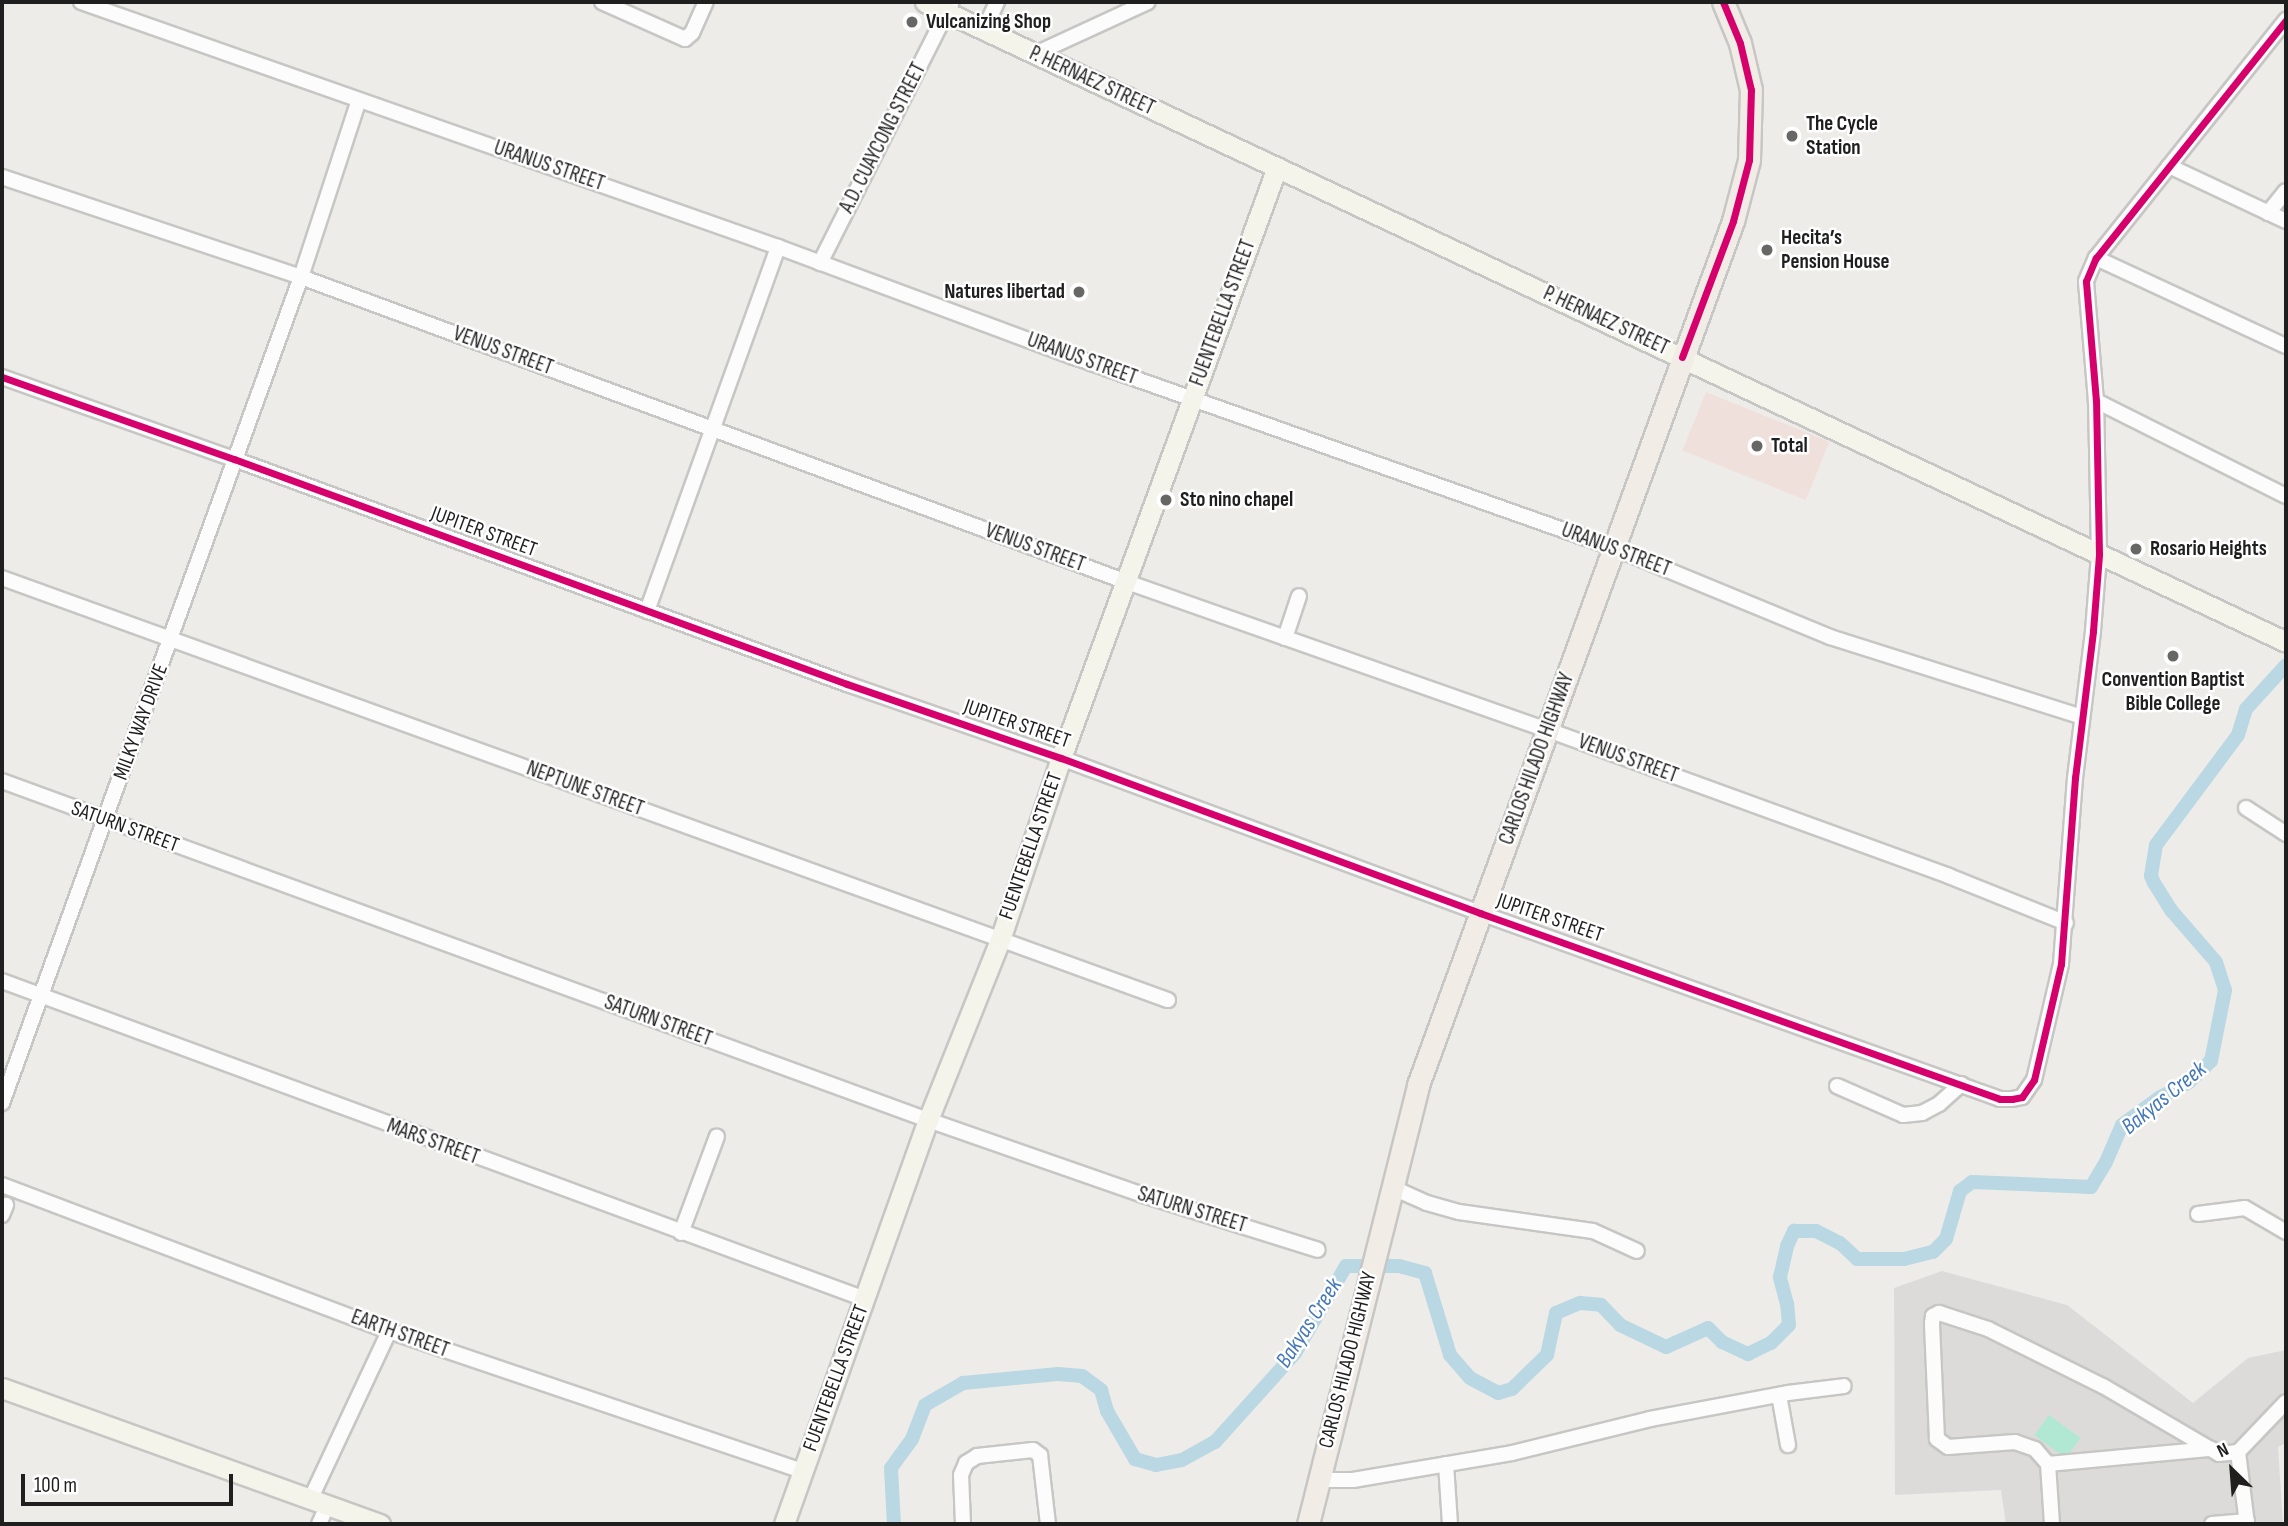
<!DOCTYPE html>
<html>
<head>
<meta charset="utf-8">
<style>
  body { margin:0 }
  #map { position:relative; width:2288px; height:1526px; overflow:hidden; background:#eeece8; font-family:"Sofia Sans Condensed",sans-serif }
  div>[style] { position:absolute }
  [style*='--x'] { left:calc(var(--x)*1px); top:calc(var(--y)*1px); width:calc(var(--w)*1px); rotate:calc(var(--a)*1deg) }
  .residential>* { inset:0; background:#dddbd9 }
  .commercial>* { inset:0; background:#f0e0dc; transform-origin:0 0 }
  .pitch>* { inset:0; background:#b0e8d3; transform-origin:0 0 }
  .canal>* { height:14px; margin:-7px; padding:0 7px; transform-origin:7px; border-radius:7px; background:#bad8e3 }
  .roads { filter:drop-shadow(2px 0 #c6c6c4) drop-shadow(-2px 0 #c6c6c4) drop-shadow(0 2px #c6c6c4) drop-shadow(0 -2px #c6c6c4) }
  .street>* { height:14px; margin:-7px; padding:0 7px; transform-origin:7px; border-radius:7px; background:#fcfcfc }
  .secondary>* { height:19px; margin:-9.5px; padding:0 9.5px; transform-origin:9.5px; border-radius:9.5px; background:#f4f4eb }
  .primary>* { height:21px; margin:-10.5px; padding:0 10.5px; transform-origin:10.5px; border-radius:10.5px; background:#f1ece5 }
  .cycleway>* { height:7px; margin:-3.5px; padding:0 3.5px; transform-origin:3.5px; border-radius:3.5px; background:#d6006c }
  .dots>* { width:19px; height:19px; translate:-50% -50%; box-sizing:border-box; border:4px solid #fff; border-radius:50% }
  span { translate:-50% -50%; white-space:nowrap; text-align:center; line-height:1.15; -webkit-text-stroke:5px #fff; paint-order:stroke }
  .poi-label { font-size:21px; color:#1f1f1f; font-weight:700 }
  .left { translate:0 -50%; text-align:left }
  .right { translate:-100% -50%; text-align:right }
  .street-label { font-size:21px; color:#1f1f1f }
  .water-label { font-size:23px; color:#4578b6; font-style:italic }
  .frame { position:absolute; inset:0; border:4px solid #1f1f1f; pointer-events:none }
  .north { position:absolute; left:2197px; top:1435px; width:70px; height:70px; -webkit-text-stroke:5px #fff; paint-order:stroke; rotate:335deg; font-size:19px; font-weight:700; line-height:28px; text-align:center; color:#1f1f1f }
  .north::after { content:''; display:block; margin:auto; width:24px; height:32px; background:#1f1f1f; clip-path:polygon(50% 0,100% 100%,50% 72%,0 100%) }
  .scale { position:absolute; left:21px; top:1474px; width:212px; height:32px; box-sizing:border-box; border:4px solid #1f1f1f; border-top:0; padding-left:9px; font-size:21px; line-height:24px; white-space:nowrap; color:#1f1f1f; -webkit-text-stroke:5px #fff; paint-order:stroke }
</style>
</head>
<body>
<div id="map">
  <div class="residential">
    <div style="clip-path:polygon(1942px 1271px,2067px 1305px,2193px 1403px,2248px 1358px,2286px 1350px,2286px 1443px,2278px 1447px,2283px 1524px,2006px 1524px,2001px 1490px,1895px 1495px,1894px 1288px)"></div>
  </div>
  <div class="commercial">
    <div style="left:1706px;top:392px;width:133px;height:63px;rotate:22deg"></div>
  </div>
  <div class="pitch">
    <div style="left:2049px;top:1415px;width:39px;height:25px;rotate:36deg"></div>
  </div>
  <div class="canal">
    <div style="--x:894;--y:1524;--w:56;--a:-93.1"></div>
    <div style="--x:891;--y:1468;--w:36;--a:-54"></div>
    <div style="--x:912;--y:1439;--w:36;--a:-69"></div>
    <div style="--x:925;--y:1405;--w:44;--a:-30.1"></div>
    <div style="--x:963;--y:1383;--w:95;--a:-5.4"></div>
    <div style="--x:1058;--y:1374;--w:24;--a:5"></div>
    <div style="--x:1082;--y:1376;--w:24;--a:36"></div>
    <div style="--x:1101;--y:1390;--w:22;--a:74"></div>
    <div style="--x:1107;--y:1411;--w:56;--a:59.7"></div>
    <div style="--x:1135;--y:1459;--w:22;--a:16"></div>
    <div style="--x:1156;--y:1465;--w:26;--a:-11"></div>
    <div style="--x:1182;--y:1460;--w:38;--a:-29"></div>
    <div style="--x:1215;--y:1442;--w:120;--a:-48"></div>
    <div style="--x:1295;--y:1353;--w:101;--a:-59.6"></div>
    <div style="--x:1346;--y:1266;--w:53;--a:0"></div>
    <div style="--x:1399;--y:1266;--w:27;--a:15"></div>
    <div style="--x:1425;--y:1273;--w:86;--a:73"></div>
    <div style="--x:1450;--y:1355;--w:30;--a:49"></div>
    <div style="--x:1470;--y:1378;--w:32;--a:28"></div>
    <div style="--x:1498;--y:1393;--w:15;--a:-16"></div>
    <div style="--x:1512;--y:1389;--w:49;--a:-44.2"></div>
    <div style="--x:1547;--y:1355;--w:43;--a:-77.9"></div>
    <div style="--x:1556;--y:1313;--w:26;--a:-23"></div>
    <div style="--x:1580;--y:1303;--w:21;--a:5"></div>
    <div style="--x:1601;--y:1305;--w:28;--a:46"></div>
    <div style="--x:1620;--y:1325;--w:51;--a:25.6"></div>
    <div style="--x:1666;--y:1347;--w:46;--a:-24.3"></div>
    <div style="--x:1708;--y:1328;--w:20;--a:45"></div>
    <div style="--x:1722;--y:1342;--w:29;--a:25"></div>
    <div style="--x:1748;--y:1354;--w:25;--a:-26"></div>
    <div style="--x:1771;--y:1343;--w:25;--a:-45"></div>
    <div style="--x:1789;--y:1325;--w:21;--a:-95"></div>
    <div style="--x:1787;--y:1304;--w:28;--a:-105"></div>
    <div style="--x:1780;--y:1277;--w:32;--a:-77"></div>
    <div style="--x:1787;--y:1246;--w:17;--a:-65"></div>
    <div style="--x:1794;--y:1231;--w:22;--a:0"></div>
    <div style="--x:1816;--y:1231;--w:27;--a:27"></div>
    <div style="--x:1840;--y:1243;--w:23;--a:43"></div>
    <div style="--x:1857;--y:1259;--w:47;--a:0"></div>
    <div style="--x:1904;--y:1259;--w:30;--a:-14"></div>
    <div style="--x:1933;--y:1252;--w:18;--a:-45"></div>
    <div style="--x:1946;--y:1239;--w:50;--a:-73.7"></div>
    <div style="--x:1960;--y:1191;--w:15;--a:-37"></div>
    <div style="--x:1972;--y:1182;--w:119;--a:2.4"></div>
    <div style="--x:2091;--y:1187;--w:29;--a:-59"></div>
    <div style="--x:2106;--y:1162;--w:40;--a:-66.6"></div>
    <div style="--x:2122;--y:1125;--w:46;--a:-36.1"></div>
    <div style="--x:2159;--y:1098;--w:34;--a:-28"></div>
    <div style="--x:2189;--y:1082;--w:30;--a:-44"></div>
    <div style="--x:2211;--y:1061;--w:72;--a:-78.8"></div>
    <div style="--x:2225;--y:990;--w:29;--a:-108"></div>
    <div style="--x:2216;--y:962;--w:69;--a:-130.9"></div>
    <div style="--x:2171;--y:910;--w:32;--a:-122"></div>
    <div style="--x:2154;--y:883;--w:8;--a:-113"></div>
    <div style="--x:2151;--y:876;--w:31;--a:-81"></div>
    <div style="--x:2156;--y:845;--w:137;--a:-53.3"></div>
    <div style="--x:2238;--y:735;--w:27;--a:-73"></div>
    <div style="--x:2246;--y:709;--w:59;--a:-47.7"></div>
  </div>
  <div class="roads">
    <div class="street">
      <div style="--x:81;--y:2;--w:739;--a:19.37"></div>
      <div style="--x:778;--y:247;--w:316;--a:20.4"></div>
      <div style="--x:1074;--y:357;--w:573;--a:19.48"></div>
      <div style="--x:1614;--y:548;--w:234;--a:22.4"></div>
      <div style="--x:1830;--y:637;--w:264;--a:17.6"></div>
      <div style="--x:602;--y:2;--w:91;--a:24"></div>
      <div style="--x:685;--y:39;--w:9;--a:-41"></div>
      <div style="--x:692;--y:33;--w:34;--a:-66"></div>
      <div style="--x:984;--y:30;--w:31;--a:-65"></div>
      <div style="--x:1035;--y:54;--w:124;--a:-24.7"></div>
      <div style="--x:2169;--y:166;--w:129;--a:25.2"></div>
      <div style="--x:2;--y:177;--w:315;--a:18.5"></div>
      <div style="--x:301;--y:277;--w:877;--a:20.27"></div>
      <div style="--x:1124;--y:581;--w:449;--a:19.4"></div>
      <div style="--x:1548;--y:730;--w:427;--a:20"></div>
      <div style="--x:1949;--y:876;--w:126;--a:21.9"></div>
      <div style="--x:2268;--y:213;--w:28;--a:-51"></div>
      <div style="--x:2096;--y:258;--w:209;--a:24.9"></div>
      <div style="--x:820;--y:263;--w:292;--a:-63.2"></div>
      <div style="--x:2;--y:377;--w:246;--a:19.5"></div>
      <div style="--x:234;--y:459;--w:653;--a:20.16"></div>
      <div style="--x:847;--y:684;--w:226;--a:19.1"></div>
      <div style="--x:1061;--y:758;--w:447;--a:20.3"></div>
      <div style="--x:1480;--y:913;--w:552;--a:19.68"></div>
      <div style="--x:2000;--y:1099;--w:12;--a:0"></div>
      <div style="--x:2012;--y:1099;--w:10;--a:-11"></div>
      <div style="--x:2022;--y:1097;--w:21;--a:-55"></div>
      <div style="--x:2034;--y:1080;--w:119;--a:-76.9"></div>
      <div style="--x:2061;--y:964;--w:187;--a:-85.7"></div>
      <div style="--x:2075;--y:778;--w:148;--a:-83"></div>
      <div style="--x:2093;--y:631;--w:77;--a:-85.5"></div>
      <div style="--x:2099;--y:554;--w:153;--a:-91.1"></div>
      <div style="--x:2096;--y:401;--w:120;--a:-94.8"></div>
      <div style="--x:2086;--y:281;--w:25;--a:-67"></div>
      <div style="--x:2096;--y:258;--w:305;--a:-51.4"></div>
      <div style="--x:2096;--y:401;--w:212;--a:26.6"></div>
      <div style="--x:2;--y:578;--w:1240;--a:19.9"></div>
      <div style="--x:647;--y:611;--w:387;--a:-70.2"></div>
      <div style="--x:1285;--y:638;--w:44;--a:-71.6"></div>
      <div style="--x:2;--y:781;--w:986;--a:20.11"></div>
      <div style="--x:928;--y:1120;--w:228;--a:19.2"></div>
      <div style="--x:1143;--y:1195;--w:183;--a:17.4"></div>
      <div style="--x:2246;--y:808;--w:48;--a:33"></div>
      <div style="--x:2;--y:981;--w:920;--a:20.23"></div>
      <div style="--x:1837;--y:1086;--w:72;--a:23.7"></div>
      <div style="--x:1903;--y:1115;--w:19;--a:-6"></div>
      <div style="--x:1922;--y:1113;--w:19;--a:-28"></div>
      <div style="--x:1939;--y:1104;--w:30;--a:-42"></div>
      <div style="--x:2;--y:1103;--w:878;--a:-70.1"></div>
      <div style="--x:301;--y:277;--w:186;--a:-71.9"></div>
      <div style="--x:2;--y:1185;--w:414;--a:20.7"></div>
      <div style="--x:389;--y:1331;--w:436;--a:18.7"></div>
      <div style="--x:1391;--y:1187;--w:39;--a:24"></div>
      <div style="--x:1427;--y:1203;--w:33;--a:16"></div>
      <div style="--x:1459;--y:1212;--w:135;--a:8.1"></div>
      <div style="--x:1593;--y:1231;--w:48;--a:24.4"></div>
      <div style="--x:2198;--y:1214;--w:47;--a:-7.3"></div>
      <div style="--x:2245;--y:1208;--w:48;--a:30.3"></div>
      <div style="--x:2;--y:1215;--w:11;--a:-68"></div>
      <div style="--x:681;--y:1233;--w:103;--a:-69.6"></div>
      <div style="--x:1779;--y:1395;--w:51;--a:79.8"></div>
      <div style="--x:2238;--y:1452;--w:73;--a:82.9"></div>
      <div style="--x:1446;--y:1464;--w:60;--a:86.2"></div>
      <div style="--x:2048;--y:1464;--w:164;--a:-5.3"></div>
      <div style="--x:1317;--y:1480;--w:36;--a:0"></div>
      <div style="--x:1353;--y:1480;--w:161;--a:-9.6"></div>
      <div style="--x:1512;--y:1453;--w:142;--a:-13.8"></div>
      <div style="--x:1650;--y:1419;--w:140;--a:-10.7"></div>
      <div style="--x:1788;--y:1393;--w:56;--a:-7.1"></div>
      <div style="--x:310;--y:1500;--w:187;--a:-64.9"></div>
      <div style="--x:319;--y:1524;--w:20;--a:-66"></div>
      <div style="--x:963;--y:1524;--w:49;--a:-92.3"></div>
      <div style="--x:961;--y:1475;--w:13;--a:-67"></div>
      <div style="--x:966;--y:1463;--w:13;--a:-32"></div>
      <div style="--x:977;--y:1456;--w:56;--a:-6.1"></div>
      <div style="--x:1033;--y:1450;--w:9;--a:36"></div>
      <div style="--x:1040;--y:1455;--w:69;--a:83.4"></div>
      <div style="--x:2052;--y:1524;--w:60;--a:-93.8"></div>
      <div style="--x:2048;--y:1464;--w:20;--a:-131"></div>
      <div style="--x:2035;--y:1449;--w:21;--a:-161"></div>
      <div style="--x:2015;--y:1442;--w:67;--a:175.7"></div>
      <div style="--x:1948;--y:1447;--w:14;--a:-144"></div>
      <div style="--x:1937;--y:1439;--w:116;--a:-92.5"></div>
      <div style="--x:1932;--y:1323;--w:7;--a:-82"></div>
      <div style="--x:1933;--y:1316;--w:7;--a:-27"></div>
      <div style="--x:1939;--y:1313;--w:52;--a:18.1"></div>
      <div style="--x:1988;--y:1329;--w:128;--a:26.4"></div>
      <div style="--x:2103;--y:1386;--w:134;--a:30.4"></div>
      <div style="--x:2219;--y:1454;--w:19;--a:-6"></div>
      <div style="--x:2238;--y:1452;--w:69;--a:-46.2"></div>
      <div style="--x:2212;--y:1524;--w:35;--a:-5"></div>
    </div>
    <div class="secondary">
      <div style="--x:925;--y:2;--w:1504;--a:25.18"></div>
      <div style="--x:2;--y:1388;--w:402;--a:19.8"></div>
      <div style="--x:784;--y:1524;--w:429;--a:-70.4"></div>
      <div style="--x:928;--y:1120;--w:194;--a:-68.2"></div>
      <div style="--x:1000;--y:940;--w:192;--a:-71.5"></div>
      <div style="--x:1061;--y:758;--w:629;--a:-69.92"></div>
    </div>
    <div class="primary">
      <div style="--x:1308;--y:1524;--w:453;--a:-75.9"></div>
      <div style="--x:1418;--y:1085;--w:920;--a:-69.97"></div>
      <div style="--x:1733;--y:221;--w:63;--a:-75.3"></div>
      <div style="--x:1749;--y:160;--w:70;--a:-88.4"></div>
      <div style="--x:1751;--y:90;--w:48;--a:-103.2"></div>
      <div style="--x:1740;--y:43;--w:44;--a:-112.5"></div>
    </div>
  </div>
  <div class="cycleway">
    <div style="--x:1682;--y:357;--w:145;--a:-69.4"></div>
    <div style="--x:1733;--y:221;--w:63;--a:-75.3"></div>
    <div style="--x:1749;--y:160;--w:70;--a:-88.4"></div>
    <div style="--x:1751;--y:90;--w:48;--a:-103.2"></div>
    <div style="--x:1740;--y:43;--w:44;--a:-112.5"></div>
    <div style="--x:2;--y:377;--w:246;--a:19.5"></div>
    <div style="--x:234;--y:459;--w:653;--a:20.16"></div>
    <div style="--x:847;--y:684;--w:226;--a:19.1"></div>
    <div style="--x:1061;--y:758;--w:447;--a:20.3"></div>
    <div style="--x:1480;--y:913;--w:552;--a:19.68"></div>
    <div style="--x:2000;--y:1099;--w:12;--a:0"></div>
    <div style="--x:2012;--y:1099;--w:10;--a:-11"></div>
    <div style="--x:2022;--y:1097;--w:21;--a:-55"></div>
    <div style="--x:2034;--y:1080;--w:119;--a:-76.9"></div>
    <div style="--x:2061;--y:964;--w:187;--a:-85.7"></div>
    <div style="--x:2075;--y:778;--w:148;--a:-83"></div>
    <div style="--x:2093;--y:631;--w:77;--a:-85.5"></div>
    <div style="--x:2099;--y:554;--w:153;--a:-91.1"></div>
    <div style="--x:2096;--y:401;--w:120;--a:-94.8"></div>
    <div style="--x:2086;--y:281;--w:25;--a:-67"></div>
    <div style="--x:2096;--y:258;--w:305;--a:-51.4"></div>
  </div>
  <div class="dots">
    <div style="left:912px;top:22px;background:#676765"></div>
    <div style="left:1792px;top:136px;background:#676765"></div>
    <div style="left:1767px;top:250px;background:#676765"></div>
    <div style="left:1079px;top:292px;background:#676765"></div>
    <div style="left:1757px;top:446px;background:#676765"></div>
    <div style="left:1166px;top:500px;background:#676765"></div>
    <div style="left:2136px;top:549px;background:#676765"></div>
    <div style="left:2173px;top:656px;background:#676765"></div>
  </div>
  <div class="poi-label">
    <span class="left" style="left:926px;top:22px">Vulcanizing Shop</span>
    <span class="left" style="left:1806px;top:136px">The Cycle<br>Station</span>
    <span class="left" style="left:1781px;top:250px">Hecita’s<br>Pension House</span>
    <span class="right" style="left:1065px;top:292px">Natures libertad</span>
    <span class="left" style="left:1771px;top:446px">Total</span>
    <span class="left" style="left:1180px;top:500px">Sto nino chapel</span>
    <span class="left" style="left:2150px;top:549px">Rosario Heights</span>
    <span style="left:2173px;top:692px">Convention Baptist<br>Bible College</span>
  </div>
  <div class="street-label">
    <span style="left:1092px;top:81px;rotate:25deg">P. HERNAEZ STREET</span>
    <span style="left:883px;top:138px;rotate:-63deg">A.D. CUAYCONG STREET</span>
    <span style="left:549px;top:166px;rotate:19deg">URANUS STREET</span>
    <span style="left:1223px;top:313px;rotate:-70deg">FUENTEBELLA STREET</span>
    <span style="left:1606px;top:321px;rotate:25deg">P. HERNAEZ STREET</span>
    <span style="left:503px;top:351px;rotate:20deg">VENUS STREET</span>
    <span style="left:1082px;top:359px;rotate:20deg">URANUS STREET</span>
    <span style="left:484px;top:532px;rotate:20deg">JUPITER STREET</span>
    <span style="left:1035px;top:548px;rotate:20deg">VENUS STREET</span>
    <span style="left:1616px;top:550px;rotate:21deg">URANUS STREET</span>
    <span style="left:141px;top:722px;rotate:-70deg">MILKY WAY DRIVE</span>
    <span style="left:1017px;top:724px;rotate:19deg">JUPITER STREET</span>
    <span style="left:1537px;top:759px;rotate:-70deg">CARLOS HILADO HIGHWAY</span>
    <span style="left:1628px;top:759px;rotate:20deg">VENUS STREET</span>
    <span style="left:585px;top:789px;rotate:20deg">NEPTUNE STREET</span>
    <span style="left:125px;top:827px;rotate:20deg">SATURN STREET</span>
    <span style="left:1031px;top:846px;rotate:-71deg">FUENTEBELLA STREET</span>
    <span style="left:1550px;top:918px;rotate:19deg">JUPITER STREET</span>
    <span style="left:658px;top:1021px;rotate:20deg">SATURN STREET</span>
    <span style="left:433px;top:1142px;rotate:20deg">MARS STREET</span>
    <span style="left:1192px;top:1210px;rotate:17deg">SATURN STREET</span>
    <span style="left:400px;top:1334px;rotate:20deg">EARTH STREET</span>
    <span style="left:1348px;top:1360px;rotate:-76deg">CARLOS HILADO HIGHWAY</span>
    <span style="left:836px;top:1378px;rotate:-70deg">FUENTEBELLA STREET</span>
  </div>
  <div class="water-label">
    <span style="left:2164px;top:1098px;rotate:-39deg">Bakyas Creek</span>
    <span style="left:1309px;top:1323px;rotate:-57deg">Bakyas Creek</span>
  </div>
  <div class="frame"></div>
  <div class="north">N</div>
  <div class="scale">100 m</div>
</div>
</body>
</html>
